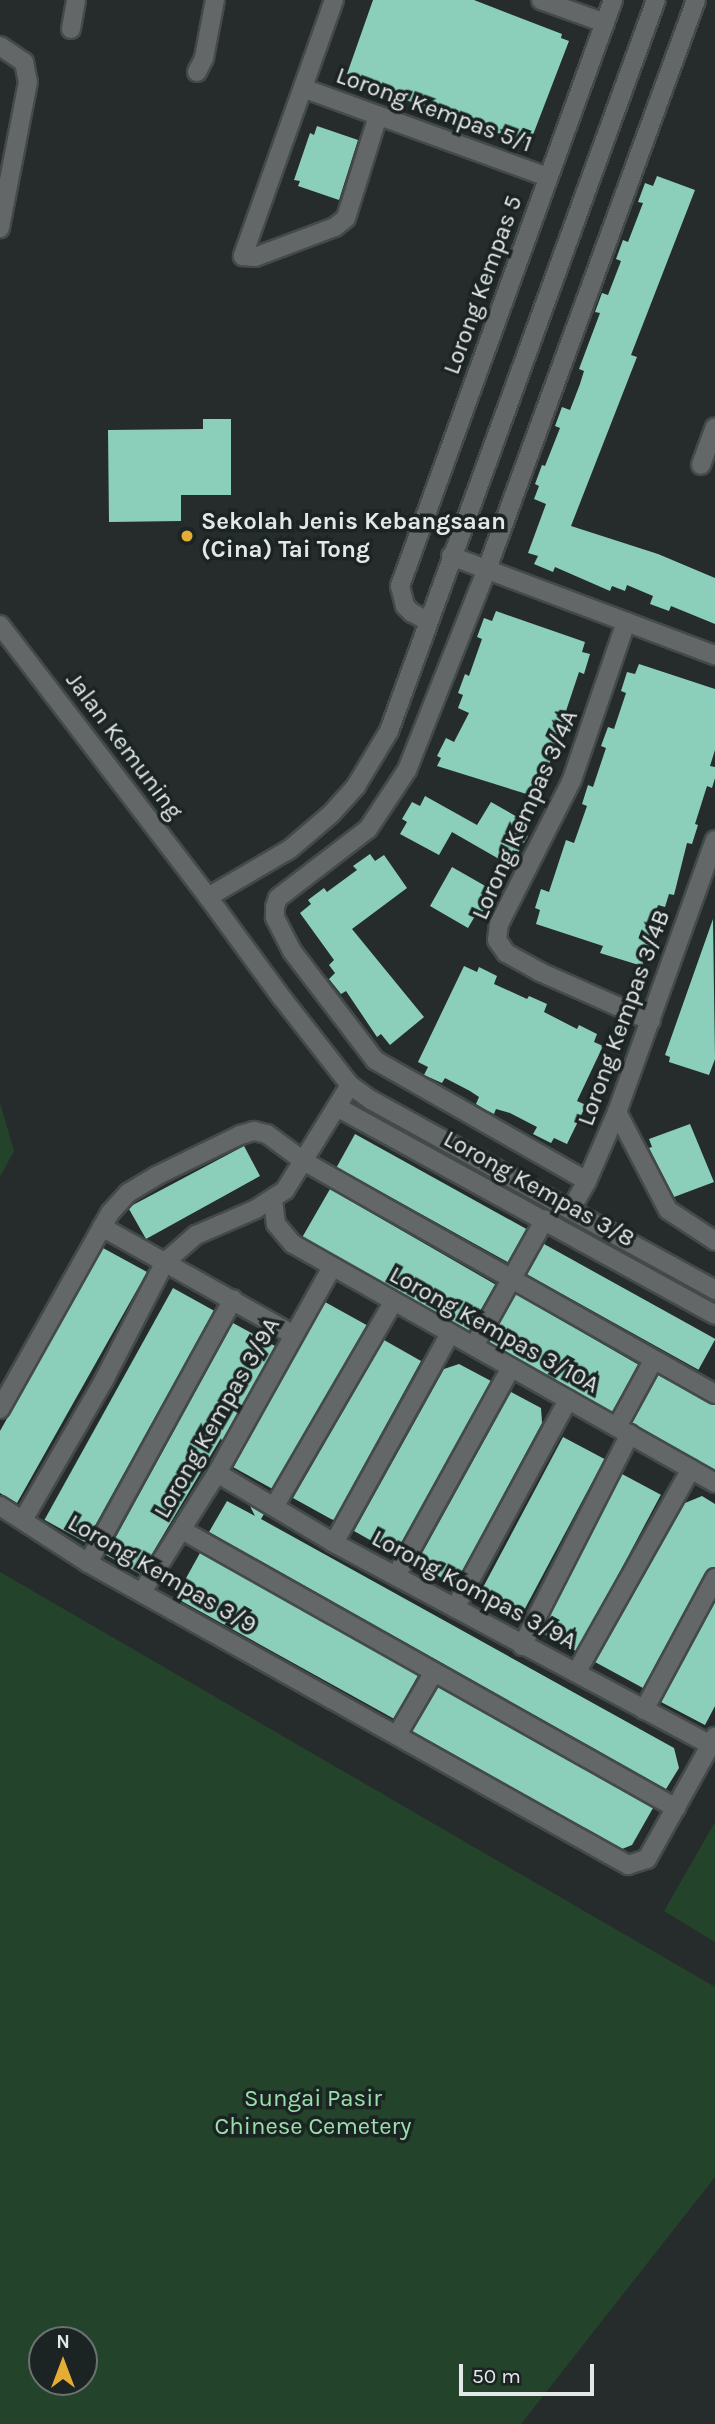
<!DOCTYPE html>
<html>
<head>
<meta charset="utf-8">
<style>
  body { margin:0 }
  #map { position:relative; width:715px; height:2424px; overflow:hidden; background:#262c2c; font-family:Karla,sans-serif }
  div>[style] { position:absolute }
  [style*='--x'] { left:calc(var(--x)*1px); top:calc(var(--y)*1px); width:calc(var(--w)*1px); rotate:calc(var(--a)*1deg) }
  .green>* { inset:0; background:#23442b }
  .building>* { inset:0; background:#8bcfbb; transform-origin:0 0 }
  .roads { filter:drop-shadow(2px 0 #444a4a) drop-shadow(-2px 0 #444a4a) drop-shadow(0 2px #444a4a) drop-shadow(0 -2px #444a4a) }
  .minor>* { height:18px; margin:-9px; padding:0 9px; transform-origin:9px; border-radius:9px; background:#646768 }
  .tertiary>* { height:18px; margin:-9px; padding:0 9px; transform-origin:9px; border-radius:9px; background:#646768 }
  .dots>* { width:19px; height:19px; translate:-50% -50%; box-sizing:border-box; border:4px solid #1c2323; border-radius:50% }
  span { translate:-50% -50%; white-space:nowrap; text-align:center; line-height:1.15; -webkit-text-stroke:7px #1c2323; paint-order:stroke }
  .street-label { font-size:24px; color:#e3e7e7 }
  .poi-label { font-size:24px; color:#e3e7e7; font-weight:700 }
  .left { translate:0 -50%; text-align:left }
  .park-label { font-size:24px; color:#98e0a9 }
  .north { position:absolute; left:28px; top:2326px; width:70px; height:70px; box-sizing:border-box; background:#1c2323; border:2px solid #6c7171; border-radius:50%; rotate:0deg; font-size:19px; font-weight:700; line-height:28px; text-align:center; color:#e3e7e7 }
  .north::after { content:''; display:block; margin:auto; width:24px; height:32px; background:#e4ae35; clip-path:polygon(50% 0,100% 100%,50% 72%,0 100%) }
  .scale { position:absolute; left:459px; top:2364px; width:135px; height:32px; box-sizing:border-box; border:4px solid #e3e7e7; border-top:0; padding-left:9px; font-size:21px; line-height:24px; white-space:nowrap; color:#e3e7e7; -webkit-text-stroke:5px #1c2323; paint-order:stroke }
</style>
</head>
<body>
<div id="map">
  <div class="green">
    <div style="clip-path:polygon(0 1103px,14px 1151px,0 1177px)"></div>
    <div style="clip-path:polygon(evenodd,0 1572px,715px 1987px,715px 2177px,521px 2424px,0 2424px,0 1572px,42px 2340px,84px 2340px,84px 2382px,42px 2382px,42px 2340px)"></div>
    <div style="clip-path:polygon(715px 1822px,715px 1942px,664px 1911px)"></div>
  </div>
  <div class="building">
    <div style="clip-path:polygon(373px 0,474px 0,562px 34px,561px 38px,569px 41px,531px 140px,527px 138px,525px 143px,353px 81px,355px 77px,347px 74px)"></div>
    <div style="clip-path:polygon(317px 126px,358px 140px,339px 200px,298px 186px,300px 181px,294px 180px,310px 133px,314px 135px)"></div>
    <div style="clip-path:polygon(657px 176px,695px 190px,631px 355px,637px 357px,571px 526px,658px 554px,715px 578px,715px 624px,671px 606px,669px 611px,650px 604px,653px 596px,627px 585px,625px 591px,612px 586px,610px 591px,555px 567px,553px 572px,534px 564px,538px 556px,528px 553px,546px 504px,534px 499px,539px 486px,535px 484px,542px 465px,545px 466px,560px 428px,555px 426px,562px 407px,570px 410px,580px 384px,584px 371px,579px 369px,600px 313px,595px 312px,602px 293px,608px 295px,621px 261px,616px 259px,623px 240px,628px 242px,643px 203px,638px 202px,645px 183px,653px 186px)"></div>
    <div style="clip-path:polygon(203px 419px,231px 419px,231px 495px,181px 495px,181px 521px,109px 522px,108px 430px,203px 429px)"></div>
    <div style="clip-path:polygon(496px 611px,585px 642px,582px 652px,590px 654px,584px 674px,579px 672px,566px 711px,573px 713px,567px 732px,562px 730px,542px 784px,537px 783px,533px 796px,437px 766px,441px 758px,437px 756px,446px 738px,454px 742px,469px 713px,458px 708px,463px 695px,458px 693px,465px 674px,469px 676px,482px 639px,477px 637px,484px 618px,492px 621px)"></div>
    <div style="clip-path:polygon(639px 664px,715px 689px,715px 750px,710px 766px,715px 767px,715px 778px,712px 788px,707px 786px,695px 824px,698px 825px,692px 844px,687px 843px,674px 895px,669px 894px,665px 907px,658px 905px,650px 932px,658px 935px,651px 954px,646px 953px,642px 966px,600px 953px,603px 946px,536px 924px,540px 910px,535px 908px,541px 889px,549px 892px,566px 840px,574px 843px,587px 806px,582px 804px,588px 785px,593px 787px,606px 748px,601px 746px,608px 727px,614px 729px,626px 693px,621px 691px,627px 672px,635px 674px)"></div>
    <div style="clip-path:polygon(425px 796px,477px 825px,491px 802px,526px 822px,520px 831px,528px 836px,518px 853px,513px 850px,506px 863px,452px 832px,439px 855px,400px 834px,407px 822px,402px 819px,412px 802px,420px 806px)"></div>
    <div style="clip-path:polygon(370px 854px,375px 861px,384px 855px,407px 888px,352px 929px,424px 1017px,390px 1045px,381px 1034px,377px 1037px,346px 991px,341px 994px,329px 979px,335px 973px,329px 965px,334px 960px,300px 913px,311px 904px,308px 900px,324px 888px,327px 892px,357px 870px,353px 866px)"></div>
    <div style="clip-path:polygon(452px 867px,487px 887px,482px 896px,489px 901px,479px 918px,475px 916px,468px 928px,430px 906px)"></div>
    <div style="clip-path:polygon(713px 919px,715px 1059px,709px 1075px,669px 1062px,670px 1057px,665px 1055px)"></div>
    <div style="clip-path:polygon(464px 966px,477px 972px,479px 967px,497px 976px,494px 984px,527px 999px,529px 996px,547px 1004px,544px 1012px,577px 1029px,579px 1025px,597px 1034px,594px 1042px,603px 1046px,577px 1101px,586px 1105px,567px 1144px,554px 1138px,551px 1143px,533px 1134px,537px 1127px,510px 1113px,496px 1109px,494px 1114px,486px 1110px,476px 1104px,479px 1097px,470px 1091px,445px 1078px,442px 1083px,424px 1075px,428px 1067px,418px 1062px)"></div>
    <div style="clip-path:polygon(690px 1124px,714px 1182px,674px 1197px,649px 1148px,652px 1147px,649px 1139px)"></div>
    <div style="left:355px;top:1134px;width:196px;height:38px;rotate:29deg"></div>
    <div style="clip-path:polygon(244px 1146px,260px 1176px,146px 1239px,129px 1209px,131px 1206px)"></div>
    <div style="left:330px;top:1189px;width:191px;height:55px;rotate:30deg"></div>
    <div style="left:544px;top:1244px;width:196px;height:35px;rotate:29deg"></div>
    <div style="clip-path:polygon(103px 1248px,147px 1272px,17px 1503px,0 1493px,0 1431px)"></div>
    <div style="left:173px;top:1288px;width:47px;height:265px;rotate:29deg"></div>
    <div style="left:516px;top:1294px;width:142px;height:55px;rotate:30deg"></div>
    <div style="left:325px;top:1302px;width:48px;height:189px;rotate:29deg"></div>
    <div style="clip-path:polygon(233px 1323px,275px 1346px,222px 1441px,221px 1438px,140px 1574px,106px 1555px)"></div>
    <div style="clip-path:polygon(384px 1340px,421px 1361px,334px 1520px,331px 1519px,293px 1498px)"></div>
    <div style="clip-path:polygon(459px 1364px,491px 1381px,395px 1554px,354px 1531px,444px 1369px)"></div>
    <div style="clip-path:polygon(658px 1375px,715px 1405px,715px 1470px,632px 1423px)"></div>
    <div style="clip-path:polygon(511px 1392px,541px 1408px,542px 1423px,455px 1585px,416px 1564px)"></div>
    <div style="left:563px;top:1437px;width:47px;height:179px;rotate:28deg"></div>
    <div style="left:622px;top:1474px;width:44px;height:178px;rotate:28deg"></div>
    <div style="clip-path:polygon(702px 1496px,715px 1504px,715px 1567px,705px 1573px,643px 1688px,595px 1662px,685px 1503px)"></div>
    <div style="clip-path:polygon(227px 1501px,255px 1516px,250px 1506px,264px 1514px,261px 1519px,674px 1748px,679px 1768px,666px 1789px,209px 1532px)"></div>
    <div style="left:200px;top:1553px;width:250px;height:51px;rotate:29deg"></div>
    <div style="clip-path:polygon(715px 1602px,715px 1706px,705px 1725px,661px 1702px)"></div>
    <div style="clip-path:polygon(438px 1687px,653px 1808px,632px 1845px,622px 1849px,412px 1731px)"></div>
  </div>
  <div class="roads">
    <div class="minor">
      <div style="--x:334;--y:0;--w:272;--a:109.6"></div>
      <div style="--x:243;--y:256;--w:12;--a:5"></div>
      <div style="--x:255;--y:257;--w:85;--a:-20.6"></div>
      <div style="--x:335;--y:227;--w:14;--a:-39"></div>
      <div style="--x:346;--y:218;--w:107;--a:-72.6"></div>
      <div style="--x:541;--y:0;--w:68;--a:19.8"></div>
      <div style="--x:71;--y:29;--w:29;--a:-80"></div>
      <div style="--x:0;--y:46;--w:29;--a:34"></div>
      <div style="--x:24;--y:62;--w:20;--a:79"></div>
      <div style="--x:28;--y:82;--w:149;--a:100.9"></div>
      <div style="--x:197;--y:72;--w:16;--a:-63"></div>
      <div style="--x:204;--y:58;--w:59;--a:-79.3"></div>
      <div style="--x:303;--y:88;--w:261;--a:20"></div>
      <div style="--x:701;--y:465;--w:40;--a:-69.8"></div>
      <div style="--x:451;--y:556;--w:282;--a:20.6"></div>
      <div style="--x:428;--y:621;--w:18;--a:-153"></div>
      <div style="--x:412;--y:613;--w:10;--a:-135"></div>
      <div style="--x:405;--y:606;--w:21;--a:-104"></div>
      <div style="--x:400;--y:586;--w:624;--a:-70.02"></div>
      <div style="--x:626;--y:622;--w:167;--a:108.9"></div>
      <div style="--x:572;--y:780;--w:161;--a:116.9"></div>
      <div style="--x:499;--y:924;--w:16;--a:97"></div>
      <div style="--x:497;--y:940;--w:16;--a:55"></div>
      <div style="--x:506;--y:953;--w:39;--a:29"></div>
      <div style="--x:540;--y:972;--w:121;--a:23.8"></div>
      <div style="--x:208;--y:897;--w:125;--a:53.8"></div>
      <div style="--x:282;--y:998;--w:110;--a:52"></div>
      <div style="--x:350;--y:1085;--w:26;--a:36"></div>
      <div style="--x:371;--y:1100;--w:393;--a:28.9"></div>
      <div style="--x:337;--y:1107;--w:431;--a:28.8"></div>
      <div style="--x:617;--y:1112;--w:110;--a:62.5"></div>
      <div style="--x:668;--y:1210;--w:56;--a:33.4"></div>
      <div style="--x:587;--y:1181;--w:244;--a:-150.3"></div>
      <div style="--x:375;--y:1060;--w:137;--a:-127.3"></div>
      <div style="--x:292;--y:951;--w:38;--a:-117"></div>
      <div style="--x:275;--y:917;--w:10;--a:-90"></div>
      <div style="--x:275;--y:907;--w:9;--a:-72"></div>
      <div style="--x:278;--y:898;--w:113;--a:-37.5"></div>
      <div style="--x:368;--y:829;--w:71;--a:-56.5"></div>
      <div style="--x:407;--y:770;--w:216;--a:-68.3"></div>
      <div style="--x:487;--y:569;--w:606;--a:-69.83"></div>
      <div style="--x:273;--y:1200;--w:24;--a:83"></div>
      <div style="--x:276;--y:1224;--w:26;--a:50"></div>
      <div style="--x:293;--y:1244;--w:485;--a:29.5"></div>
      <div style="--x:571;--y:1209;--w:32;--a:-60"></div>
      <div style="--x:587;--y:1181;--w:75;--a:-66.5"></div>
      <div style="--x:617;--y:1112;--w:289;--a:-70.2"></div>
      <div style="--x:102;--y:1227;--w:218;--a:29.4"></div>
      <div style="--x:474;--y:1346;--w:145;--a:-60.8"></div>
      <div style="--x:0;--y:1409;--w:225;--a:-60.7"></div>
      <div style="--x:110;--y:1213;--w:27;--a:-48"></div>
      <div style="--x:128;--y:1193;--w:33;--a:-31"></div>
      <div style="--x:156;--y:1176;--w:93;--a:-26"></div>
      <div style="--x:240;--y:1135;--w:15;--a:-16"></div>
      <div style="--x:254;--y:1131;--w:13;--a:13"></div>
      <div style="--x:267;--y:1134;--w:47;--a:36.4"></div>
      <div style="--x:305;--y:1162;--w:471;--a:29.5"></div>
      <div style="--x:617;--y:1427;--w:75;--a:-61.4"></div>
      <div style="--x:217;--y:1473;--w:136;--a:30.9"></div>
      <div style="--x:334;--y:1543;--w:428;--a:28.2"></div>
      <div style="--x:0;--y:1506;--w:105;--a:32.9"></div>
      <div style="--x:88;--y:1563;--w:619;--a:29.22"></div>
      <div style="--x:628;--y:1865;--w:20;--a:-18"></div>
      <div style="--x:647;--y:1859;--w:140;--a:-60.9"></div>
      <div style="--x:274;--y:1507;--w:238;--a:-59.8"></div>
      <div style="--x:23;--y:1520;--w:162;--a:-59.9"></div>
      <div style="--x:104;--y:1380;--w:133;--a:-62.7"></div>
      <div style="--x:165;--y:1262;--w:41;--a:-41.1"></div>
      <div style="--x:196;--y:1235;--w:65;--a:-23.4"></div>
      <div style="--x:256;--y:1209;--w:35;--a:-33"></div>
      <div style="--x:285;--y:1190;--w:123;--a:-58.2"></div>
      <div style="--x:182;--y:1530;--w:567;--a:29.37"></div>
      <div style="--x:334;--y:1543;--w:239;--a:-61"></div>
      <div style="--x:88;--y:1563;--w:301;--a:-61.2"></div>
      <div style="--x:396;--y:1576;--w:238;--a:-61.1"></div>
      <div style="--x:142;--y:1592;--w:141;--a:-57.8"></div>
      <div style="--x:217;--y:1473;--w:236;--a:-60.8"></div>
      <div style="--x:455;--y:1608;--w:237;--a:-61.5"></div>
      <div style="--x:522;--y:1646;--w:238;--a:-63"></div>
      <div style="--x:576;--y:1673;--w:234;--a:-60.6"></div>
      <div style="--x:644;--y:1710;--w:150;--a:-61.7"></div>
      <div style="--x:397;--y:1735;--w:73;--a:-59.6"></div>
    </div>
    <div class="tertiary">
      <div style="--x:0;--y:625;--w:342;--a:52.6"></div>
      <div style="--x:208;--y:897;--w:95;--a:-30.3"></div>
      <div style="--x:290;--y:849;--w:54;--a:-40.5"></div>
      <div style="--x:331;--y:814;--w:38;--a:-48"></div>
      <div style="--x:356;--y:786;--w:64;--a:-59"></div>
      <div style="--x:389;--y:731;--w:778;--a:-69.94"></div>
    </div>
  </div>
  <div class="dots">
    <div style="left:187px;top:536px;background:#e4ae35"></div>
  </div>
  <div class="street-label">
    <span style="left:434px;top:110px;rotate:20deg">Lorong Kempas 5/1</span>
    <span style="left:483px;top:285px;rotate:-70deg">Lorong Kempas 5</span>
    <span style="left:124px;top:746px;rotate:53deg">Jalan Kemuning</span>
    <span style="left:525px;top:815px;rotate:-66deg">Lorong Kempas 3/4A</span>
    <span style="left:624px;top:1018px;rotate:-70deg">Lorong Kempas 3/4B</span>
    <span style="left:539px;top:1189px;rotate:29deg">Lorong Kempas 3/8</span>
    <span style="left:494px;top:1330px;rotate:29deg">Lorong Kempas 3/10A</span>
    <span style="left:217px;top:1418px;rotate:-60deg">Lorong Kempas 3/9A</span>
    <span style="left:162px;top:1574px;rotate:30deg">Lorong Kempas 3/9</span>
    <span style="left:474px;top:1590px;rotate:28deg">Lorong Kompas 3/9A</span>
  </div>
  <div class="poi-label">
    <span class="left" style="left:201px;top:536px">Sekolah Jenis Kebangsaan<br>(Cina) Tai Tong</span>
  </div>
  <div class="park-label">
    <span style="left:313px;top:2113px">Sungai Pasir<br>Chinese Cemetery</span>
  </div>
  <div class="north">N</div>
  <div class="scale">50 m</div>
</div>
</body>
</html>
